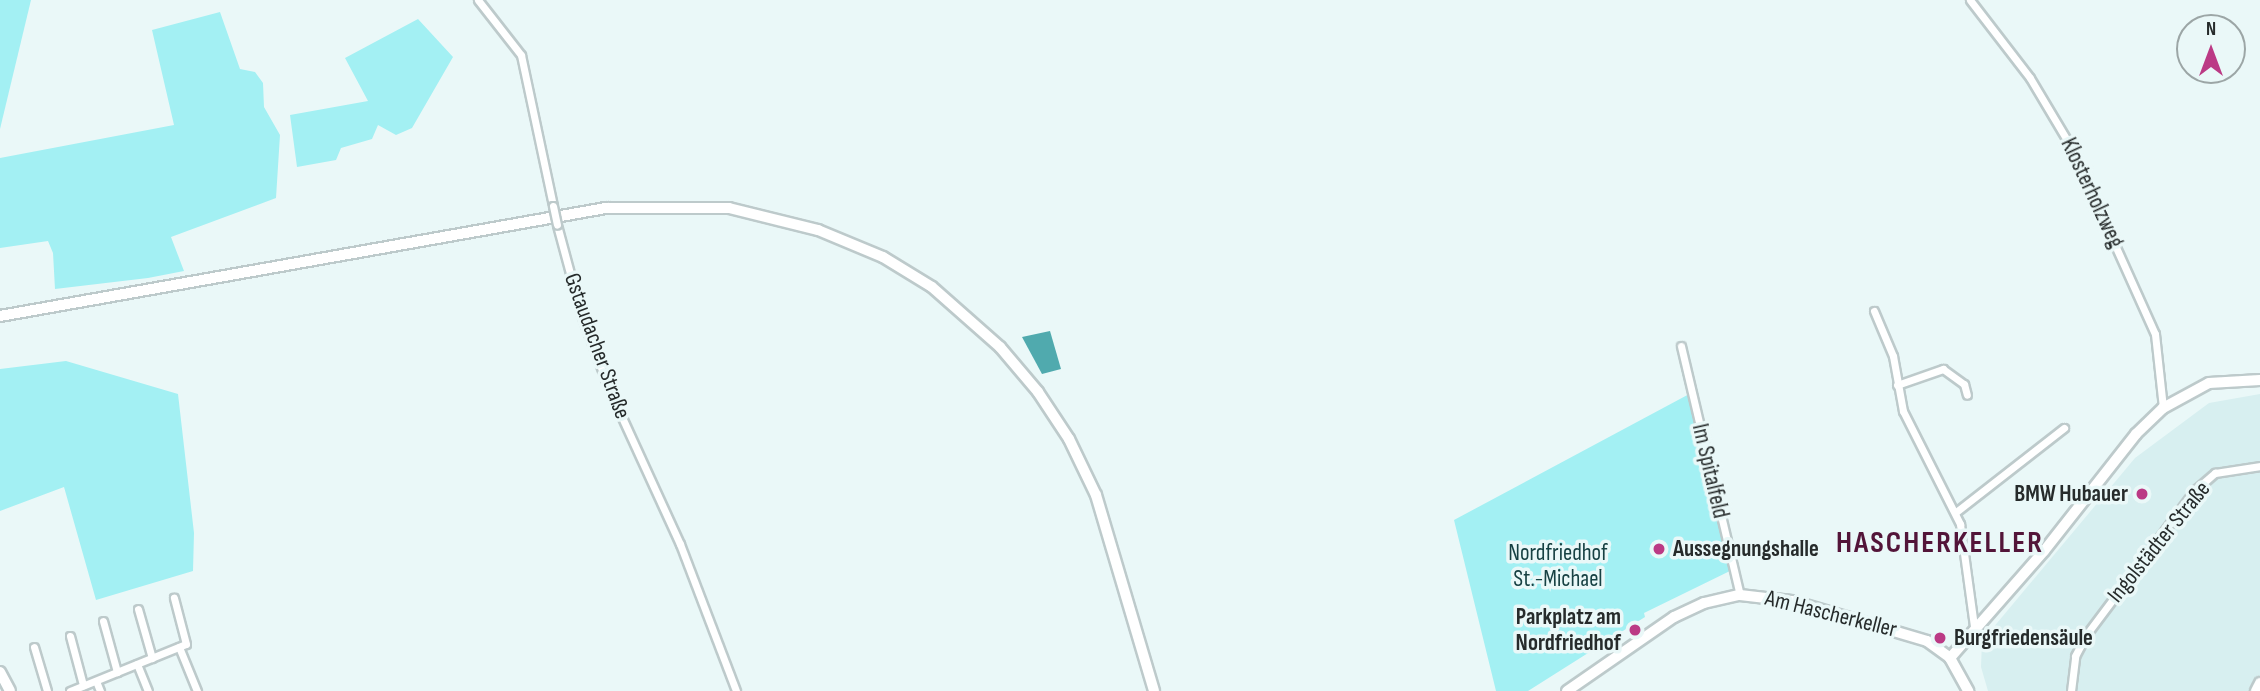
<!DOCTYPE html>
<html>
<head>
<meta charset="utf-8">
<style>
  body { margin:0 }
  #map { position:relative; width:2260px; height:691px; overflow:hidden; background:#eaf8f8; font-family:"Sofia Sans Condensed",sans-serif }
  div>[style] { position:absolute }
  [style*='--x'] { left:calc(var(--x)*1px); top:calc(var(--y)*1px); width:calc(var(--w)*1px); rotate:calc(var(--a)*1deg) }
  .built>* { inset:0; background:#d7eff0 }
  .green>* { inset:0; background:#a3f0f3 }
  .water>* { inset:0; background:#50aaae }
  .roads { filter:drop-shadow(2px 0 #bdcacb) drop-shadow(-2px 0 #bdcacb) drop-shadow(0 2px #bdcacb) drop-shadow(0 -2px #bdcacb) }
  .street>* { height:7px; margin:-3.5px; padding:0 3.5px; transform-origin:3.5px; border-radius:3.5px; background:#fff }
  .secondary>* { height:10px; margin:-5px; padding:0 5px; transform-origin:5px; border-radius:5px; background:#fff }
  .bridges { filter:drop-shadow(2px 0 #bdcacb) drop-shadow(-2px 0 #bdcacb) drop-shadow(0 2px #bdcacb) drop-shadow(0 -2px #bdcacb) }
  .street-bridge>* { height:7px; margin:-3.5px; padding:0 3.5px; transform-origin:3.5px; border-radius:3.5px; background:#fff }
  .dots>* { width:19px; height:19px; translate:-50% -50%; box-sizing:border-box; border:4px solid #eaf8f8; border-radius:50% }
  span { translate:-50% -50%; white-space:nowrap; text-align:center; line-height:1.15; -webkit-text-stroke:7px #eaf8f8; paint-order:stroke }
  .street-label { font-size:23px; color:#262b2b }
  .poi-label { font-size:23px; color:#262b2b; font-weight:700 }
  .right { translate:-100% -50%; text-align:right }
  .left { translate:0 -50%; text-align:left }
  .park-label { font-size:23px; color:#174143 }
  .district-label { font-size:30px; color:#531539; font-weight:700; letter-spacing:2px }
  .north { position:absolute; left:2176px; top:14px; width:70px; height:70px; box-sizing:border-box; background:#eaf8f8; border:2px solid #9ca6a6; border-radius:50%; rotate:0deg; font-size:19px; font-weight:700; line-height:28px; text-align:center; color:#262b2b }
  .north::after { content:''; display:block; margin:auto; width:24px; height:32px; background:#bb3a85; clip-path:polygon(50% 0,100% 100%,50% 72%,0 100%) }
</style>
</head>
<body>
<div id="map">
  <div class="built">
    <div style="clip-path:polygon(2260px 394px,2260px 691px,1988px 691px,1981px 667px,1982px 641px,2135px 458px,2209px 403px)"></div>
  </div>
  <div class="green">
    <div style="clip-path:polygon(0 0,31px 0,0 129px)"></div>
    <div style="clip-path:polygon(220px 12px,240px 69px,255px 72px,263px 83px,264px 107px,280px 135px,276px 198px,171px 237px,184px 271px,148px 278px,55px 289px,53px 253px,48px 241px,0 248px,0 158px,174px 125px,152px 30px)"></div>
    <div style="clip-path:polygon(418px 19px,453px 57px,412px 128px,396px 135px,378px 125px,372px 139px,341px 148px,336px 160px,297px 167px,290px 115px,368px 101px,345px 58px)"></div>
    <div style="clip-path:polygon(66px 361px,178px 394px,194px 533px,193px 571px,96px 600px,64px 487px,0 511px,0 369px)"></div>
    <div style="clip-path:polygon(1693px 392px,1734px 569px,1644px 613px,1645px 617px,1528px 691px,1496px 691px,1454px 520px)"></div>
  </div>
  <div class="water">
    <div style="clip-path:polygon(1050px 331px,1061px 369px,1042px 374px,1022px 337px)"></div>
  </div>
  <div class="roads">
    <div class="street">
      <div style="--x:478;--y:0;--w:70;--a:52"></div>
      <div style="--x:521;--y:55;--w:154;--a:78"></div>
      <div style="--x:1970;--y:0;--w:98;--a:52.4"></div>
      <div style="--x:2030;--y:78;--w:78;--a:59.2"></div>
      <div style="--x:2070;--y:145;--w:207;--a:65.8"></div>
      <div style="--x:2155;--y:334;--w:74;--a:83.8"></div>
      <div style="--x:557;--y:225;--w:92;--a:74.9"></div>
      <div style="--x:581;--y:314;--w:80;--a:69.5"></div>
      <div style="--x:609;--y:389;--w:170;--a:65.4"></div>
      <div style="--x:680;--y:544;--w:157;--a:69.1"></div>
      <div style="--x:1874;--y:311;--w:49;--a:67.1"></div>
      <div style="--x:1893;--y:356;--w:56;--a:79.7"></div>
      <div style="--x:1903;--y:411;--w:127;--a:63.2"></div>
      <div style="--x:1960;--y:524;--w:103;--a:82.2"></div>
      <div style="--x:1681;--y:346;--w:256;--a:76.7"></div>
      <div style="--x:1897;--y:385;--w:49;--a:-19.2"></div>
      <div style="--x:1943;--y:369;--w:26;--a:36"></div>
      <div style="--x:1964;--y:384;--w:11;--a:75"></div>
      <div style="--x:1956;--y:512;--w:137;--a:-37.9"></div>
      <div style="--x:138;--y:609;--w:51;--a:74.1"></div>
      <div style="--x:103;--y:621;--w:53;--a:74.6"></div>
      <div style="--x:70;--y:636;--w:51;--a:75.1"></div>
      <div style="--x:34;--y:647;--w:46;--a:73.5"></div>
      <div style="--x:179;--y:647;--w:48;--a:67.8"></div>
      <div style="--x:137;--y:664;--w:29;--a:68"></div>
      <div style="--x:96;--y:681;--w:11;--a:68"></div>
      <div style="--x:70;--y:691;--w:125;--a:-22.1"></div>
      <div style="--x:186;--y:644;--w:48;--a:-104.6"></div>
      <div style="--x:2071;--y:691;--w:35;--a:-83"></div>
      <div style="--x:2075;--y:656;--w:24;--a:-62"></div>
      <div style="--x:2086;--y:635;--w:180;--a:-53.1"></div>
      <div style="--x:2194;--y:491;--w:28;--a:-41"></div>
      <div style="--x:2215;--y:473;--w:46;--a:-8.8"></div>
    </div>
    <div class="secondary">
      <div style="--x:0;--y:316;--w:616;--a:-10.11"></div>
      <div style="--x:606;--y:208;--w:123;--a:0"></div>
      <div style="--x:729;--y:208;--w:92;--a:13.9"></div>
      <div style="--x:818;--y:230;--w:70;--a:22.6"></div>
      <div style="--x:883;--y:257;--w:57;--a:31.5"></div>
      <div style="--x:932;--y:287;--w:91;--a:41.4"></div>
      <div style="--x:1000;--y:347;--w:59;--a:49.8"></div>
      <div style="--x:1038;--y:392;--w:56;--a:56.6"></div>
      <div style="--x:1069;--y:439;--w:62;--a:64.3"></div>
      <div style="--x:1096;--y:495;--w:204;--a:73.5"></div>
      <div style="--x:1950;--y:658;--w:142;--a:-48.7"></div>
      <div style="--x:2044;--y:551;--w:149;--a:-51.8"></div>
      <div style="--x:2136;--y:434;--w:37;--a:-44"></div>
      <div style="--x:2163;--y:408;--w:52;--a:-28.5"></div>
      <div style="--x:2209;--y:383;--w:51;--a:-3.4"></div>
      <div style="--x:0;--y:672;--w:21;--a:62"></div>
      <div style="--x:1567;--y:691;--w:130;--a:-34.7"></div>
      <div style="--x:1674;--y:617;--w:33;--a:-25"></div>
      <div style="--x:1704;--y:603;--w:37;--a:-13"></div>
      <div style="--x:1740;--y:595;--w:52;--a:6.6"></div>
      <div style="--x:1792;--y:601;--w:141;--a:16.5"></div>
      <div style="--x:1927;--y:641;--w:29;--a:36"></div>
      <div style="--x:1950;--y:658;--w:38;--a:61"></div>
      <div style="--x:2256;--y:691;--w:9;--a:-63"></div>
    </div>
  </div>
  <div class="bridges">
    <div class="street-bridge">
      <div style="--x:553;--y:206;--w:19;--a:78"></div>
    </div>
  </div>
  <div class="dots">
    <div style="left:2142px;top:494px;background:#bb3a85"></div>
    <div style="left:1659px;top:549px;background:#bb3a85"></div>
    <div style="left:1635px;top:630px;background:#bb3a85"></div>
    <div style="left:1940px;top:638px;background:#bb3a85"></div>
  </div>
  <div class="street-label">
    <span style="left:2092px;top:193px;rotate:65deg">Klosterholzweg</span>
    <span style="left:597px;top:346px;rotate:70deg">Gstaudacher Straße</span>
    <span style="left:1710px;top:471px;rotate:77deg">Im Spitalfeld</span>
    <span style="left:2159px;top:542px;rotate:-51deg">Ingolstädter Straße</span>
    <span style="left:1831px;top:614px;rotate:14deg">Am Hascherkeller</span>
  </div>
  <div class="poi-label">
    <span class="right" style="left:2128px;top:494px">BMW Hubauer</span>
    <span class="left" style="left:1673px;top:549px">Aussegnungshalle</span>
    <span class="right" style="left:1621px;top:630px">Parkplatz am<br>Nordfriedhof</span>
    <span class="left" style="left:1954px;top:638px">Burgfriedensäule</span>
  </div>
  <div class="park-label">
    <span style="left:1558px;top:566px">Nordfriedhof<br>St.-Michael</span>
  </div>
  <div class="district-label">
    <span style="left:1940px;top:543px">HASCHERKELLER</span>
  </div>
  <div class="north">N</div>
</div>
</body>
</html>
